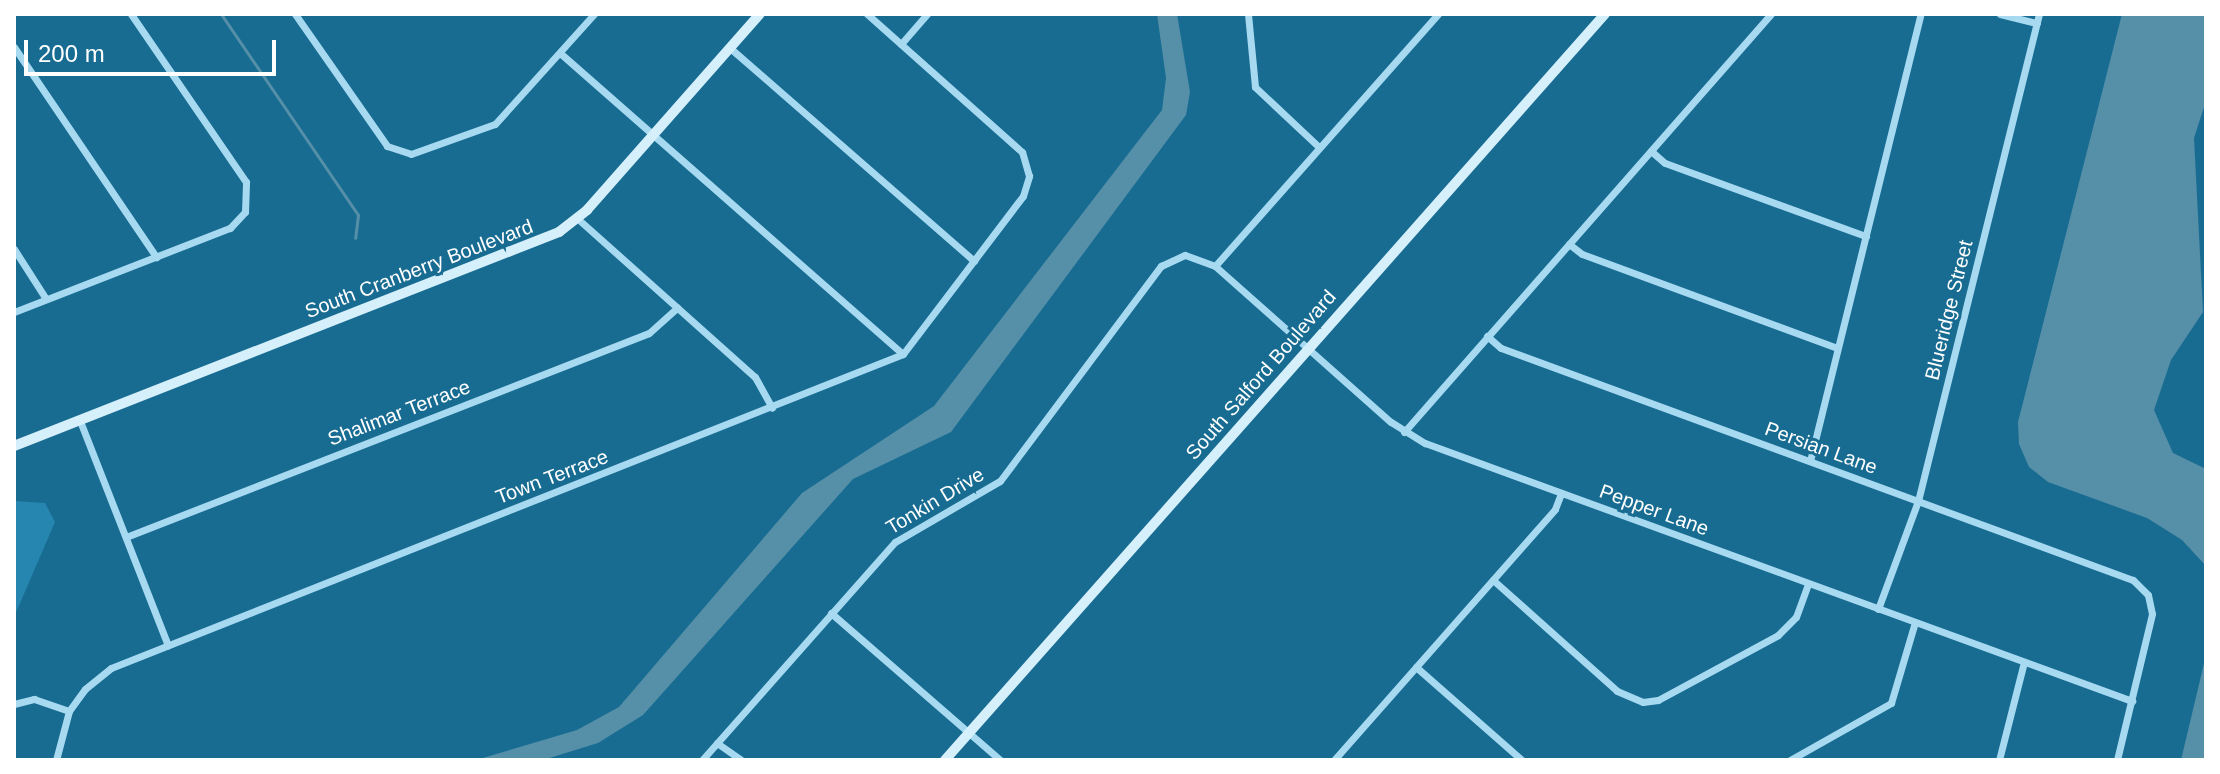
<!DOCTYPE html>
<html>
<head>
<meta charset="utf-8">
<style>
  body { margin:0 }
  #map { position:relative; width:2220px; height:774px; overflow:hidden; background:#186c92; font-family:Helvetica,sans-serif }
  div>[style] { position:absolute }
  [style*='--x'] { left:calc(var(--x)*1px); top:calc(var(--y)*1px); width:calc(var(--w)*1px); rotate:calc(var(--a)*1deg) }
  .green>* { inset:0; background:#2786af }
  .water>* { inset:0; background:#558fa8 }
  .stream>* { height:3px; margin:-1.5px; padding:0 1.5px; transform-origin:1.5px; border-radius:1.5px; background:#558fa8 }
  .street>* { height:7px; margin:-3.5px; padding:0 3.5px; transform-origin:3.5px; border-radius:3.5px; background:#a7daf0 }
  .secondary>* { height:10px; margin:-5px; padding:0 5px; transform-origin:5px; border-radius:5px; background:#d5effb }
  span { translate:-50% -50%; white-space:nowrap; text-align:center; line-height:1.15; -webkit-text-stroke:6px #186c92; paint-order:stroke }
  .street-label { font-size:20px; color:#fff }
  .frame { position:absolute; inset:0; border:16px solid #fff; pointer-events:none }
  .scale { position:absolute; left:24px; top:40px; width:252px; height:36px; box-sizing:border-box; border:4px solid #fff; border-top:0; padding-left:10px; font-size:24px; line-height:28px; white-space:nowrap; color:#fff; -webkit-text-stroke:6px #186c92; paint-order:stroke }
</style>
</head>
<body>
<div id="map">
  <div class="green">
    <div style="clip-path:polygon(14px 501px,45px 503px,55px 522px,14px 617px)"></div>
  </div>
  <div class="water">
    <div style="clip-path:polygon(1157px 14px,1177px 14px,1190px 92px,1186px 115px,951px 432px,853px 479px,643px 715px,598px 743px,543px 760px,476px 760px,577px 730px,619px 707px,802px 493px,934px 406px,1162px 110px,1166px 78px)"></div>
    <div style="clip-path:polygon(2122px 14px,2206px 14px,2206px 101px,2194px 138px,2203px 312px,2171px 360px,2154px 410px,2173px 453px,2206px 469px,2206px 566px,2182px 540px,2147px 518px,2048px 482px,2029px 467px,2019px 444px,2018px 422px)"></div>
    <div style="clip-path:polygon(2206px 655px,2206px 760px,2181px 760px)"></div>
  </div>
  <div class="stream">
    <div style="--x:221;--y:14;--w:243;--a:55.7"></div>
    <div style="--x:358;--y:215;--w:23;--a:97"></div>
  </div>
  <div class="street">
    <div style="--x:295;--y:14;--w:161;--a:55.1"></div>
    <div style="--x:387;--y:146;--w:25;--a:18"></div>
    <div style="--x:411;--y:154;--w:89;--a:-19.7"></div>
    <div style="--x:495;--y:124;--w:148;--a:-48"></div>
    <div style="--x:1248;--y:14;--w:73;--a:84.5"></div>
    <div style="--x:1255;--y:87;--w:88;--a:43.2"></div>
    <div style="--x:2000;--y:14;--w:38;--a:14"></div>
    <div style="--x:901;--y:44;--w:40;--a:-49"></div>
    <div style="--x:14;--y:47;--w:254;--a:55.9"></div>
    <div style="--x:730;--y:48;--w:324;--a:41.1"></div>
    <div style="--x:560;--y:53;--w:456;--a:41.3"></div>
    <div style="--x:1651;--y:151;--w:18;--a:41"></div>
    <div style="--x:1665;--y:163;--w:214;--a:20"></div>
    <div style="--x:578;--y:219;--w:237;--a:41.8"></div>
    <div style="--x:755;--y:377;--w:35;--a:61"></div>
    <div style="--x:1569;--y:244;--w:16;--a:38"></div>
    <div style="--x:1582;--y:254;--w:272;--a:20.2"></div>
    <div style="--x:14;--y:249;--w:59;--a:57.4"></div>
    <div style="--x:1215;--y:266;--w:337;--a:-48.5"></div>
    <div style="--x:14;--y:312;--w:232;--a:-21.3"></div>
    <div style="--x:230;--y:228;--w:22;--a:-47"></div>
    <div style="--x:245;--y:212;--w:30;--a:-88"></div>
    <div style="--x:246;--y:182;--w:204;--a:-124.4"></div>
    <div style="--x:1487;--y:336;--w:18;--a:41"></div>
    <div style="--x:1501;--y:348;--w:673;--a:20.16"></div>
    <div style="--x:2133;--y:580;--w:21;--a:45"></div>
    <div style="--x:2148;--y:595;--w:19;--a:78"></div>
    <div style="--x:2152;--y:614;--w:150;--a:103.5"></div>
    <div style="--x:80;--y:421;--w:241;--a:68.6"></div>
    <div style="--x:1404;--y:432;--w:556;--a:-48.72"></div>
    <div style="--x:1810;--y:461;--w:461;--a:-76.1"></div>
    <div style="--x:126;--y:537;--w:561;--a:-21.31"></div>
    <div style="--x:649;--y:333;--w:38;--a:-42"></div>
    <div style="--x:1493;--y:580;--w:166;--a:41.8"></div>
    <div style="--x:1617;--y:691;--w:28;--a:23"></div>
    <div style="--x:1643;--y:702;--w:15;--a:-8"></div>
    <div style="--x:1658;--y:700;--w:136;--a:-28.4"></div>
    <div style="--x:1778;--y:635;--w:25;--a:-45"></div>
    <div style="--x:1796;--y:617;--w:35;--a:-70"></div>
    <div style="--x:1878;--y:609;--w:115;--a:-69.7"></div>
    <div style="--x:1918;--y:501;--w:502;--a:-76.05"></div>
    <div style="--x:831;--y:613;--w:224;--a:41"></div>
    <div style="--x:1416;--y:667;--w:141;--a:41.3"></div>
    <div style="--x:14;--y:704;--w:21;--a:-14"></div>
    <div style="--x:34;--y:699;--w:37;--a:19"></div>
    <div style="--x:717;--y:743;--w:29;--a:35"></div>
    <div style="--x:56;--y:760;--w:51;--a:-75.1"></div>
    <div style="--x:69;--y:711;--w:27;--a:-54"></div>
    <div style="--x:85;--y:689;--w:33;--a:-39"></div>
    <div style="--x:111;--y:668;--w:852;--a:-21.63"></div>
    <div style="--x:903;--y:354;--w:198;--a:-52.8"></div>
    <div style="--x:1023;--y:196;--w:21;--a:-73"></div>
    <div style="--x:1029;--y:176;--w:25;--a:-106"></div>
    <div style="--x:1022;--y:152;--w:208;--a:-138.3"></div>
    <div style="--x:702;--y:760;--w:291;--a:-48.5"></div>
    <div style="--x:895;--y:542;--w:121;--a:-30.2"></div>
    <div style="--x:1000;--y:481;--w:269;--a:-53.2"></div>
    <div style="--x:1161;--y:266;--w:26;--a:-25"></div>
    <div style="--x:1185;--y:255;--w:32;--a:20"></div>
    <div style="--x:1215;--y:266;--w:235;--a:41.6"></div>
    <div style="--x:1391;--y:422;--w:40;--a:32"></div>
    <div style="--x:1425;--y:443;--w:753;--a:20.05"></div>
    <div style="--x:1334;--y:760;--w:334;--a:-48.6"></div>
    <div style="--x:1555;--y:509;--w:17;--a:-69"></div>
    <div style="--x:1790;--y:760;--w:116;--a:-29.4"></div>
    <div style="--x:1891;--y:703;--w:84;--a:-73.5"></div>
    <div style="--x:1999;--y:760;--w:101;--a:-75.7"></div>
  </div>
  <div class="secondary">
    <div style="--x:14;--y:446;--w:586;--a:-21.44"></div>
    <div style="--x:559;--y:232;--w:36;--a:-38"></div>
    <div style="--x:587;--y:210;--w:261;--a:-48.6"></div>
    <div style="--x:945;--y:760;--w:996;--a:-48.5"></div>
  </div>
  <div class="street-label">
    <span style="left:419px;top:269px;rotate:-21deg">South Cranberry Boulevard</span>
    <span style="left:1949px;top:310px;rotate:-76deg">Blueridge Street</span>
    <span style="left:1261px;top:375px;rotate:-49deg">South Salford Boulevard</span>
    <span style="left:399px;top:413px;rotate:-21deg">Shalimar Terrace</span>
    <span style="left:1821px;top:448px;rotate:20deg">Persian Lane</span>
    <span style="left:552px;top:477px;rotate:-21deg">Town Terrace</span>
    <span style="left:935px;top:501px;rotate:-31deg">Tonkin Drive</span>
    <span style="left:1654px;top:510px;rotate:20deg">Pepper Lane</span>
  </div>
  <div class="frame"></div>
  <div class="scale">200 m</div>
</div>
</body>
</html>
